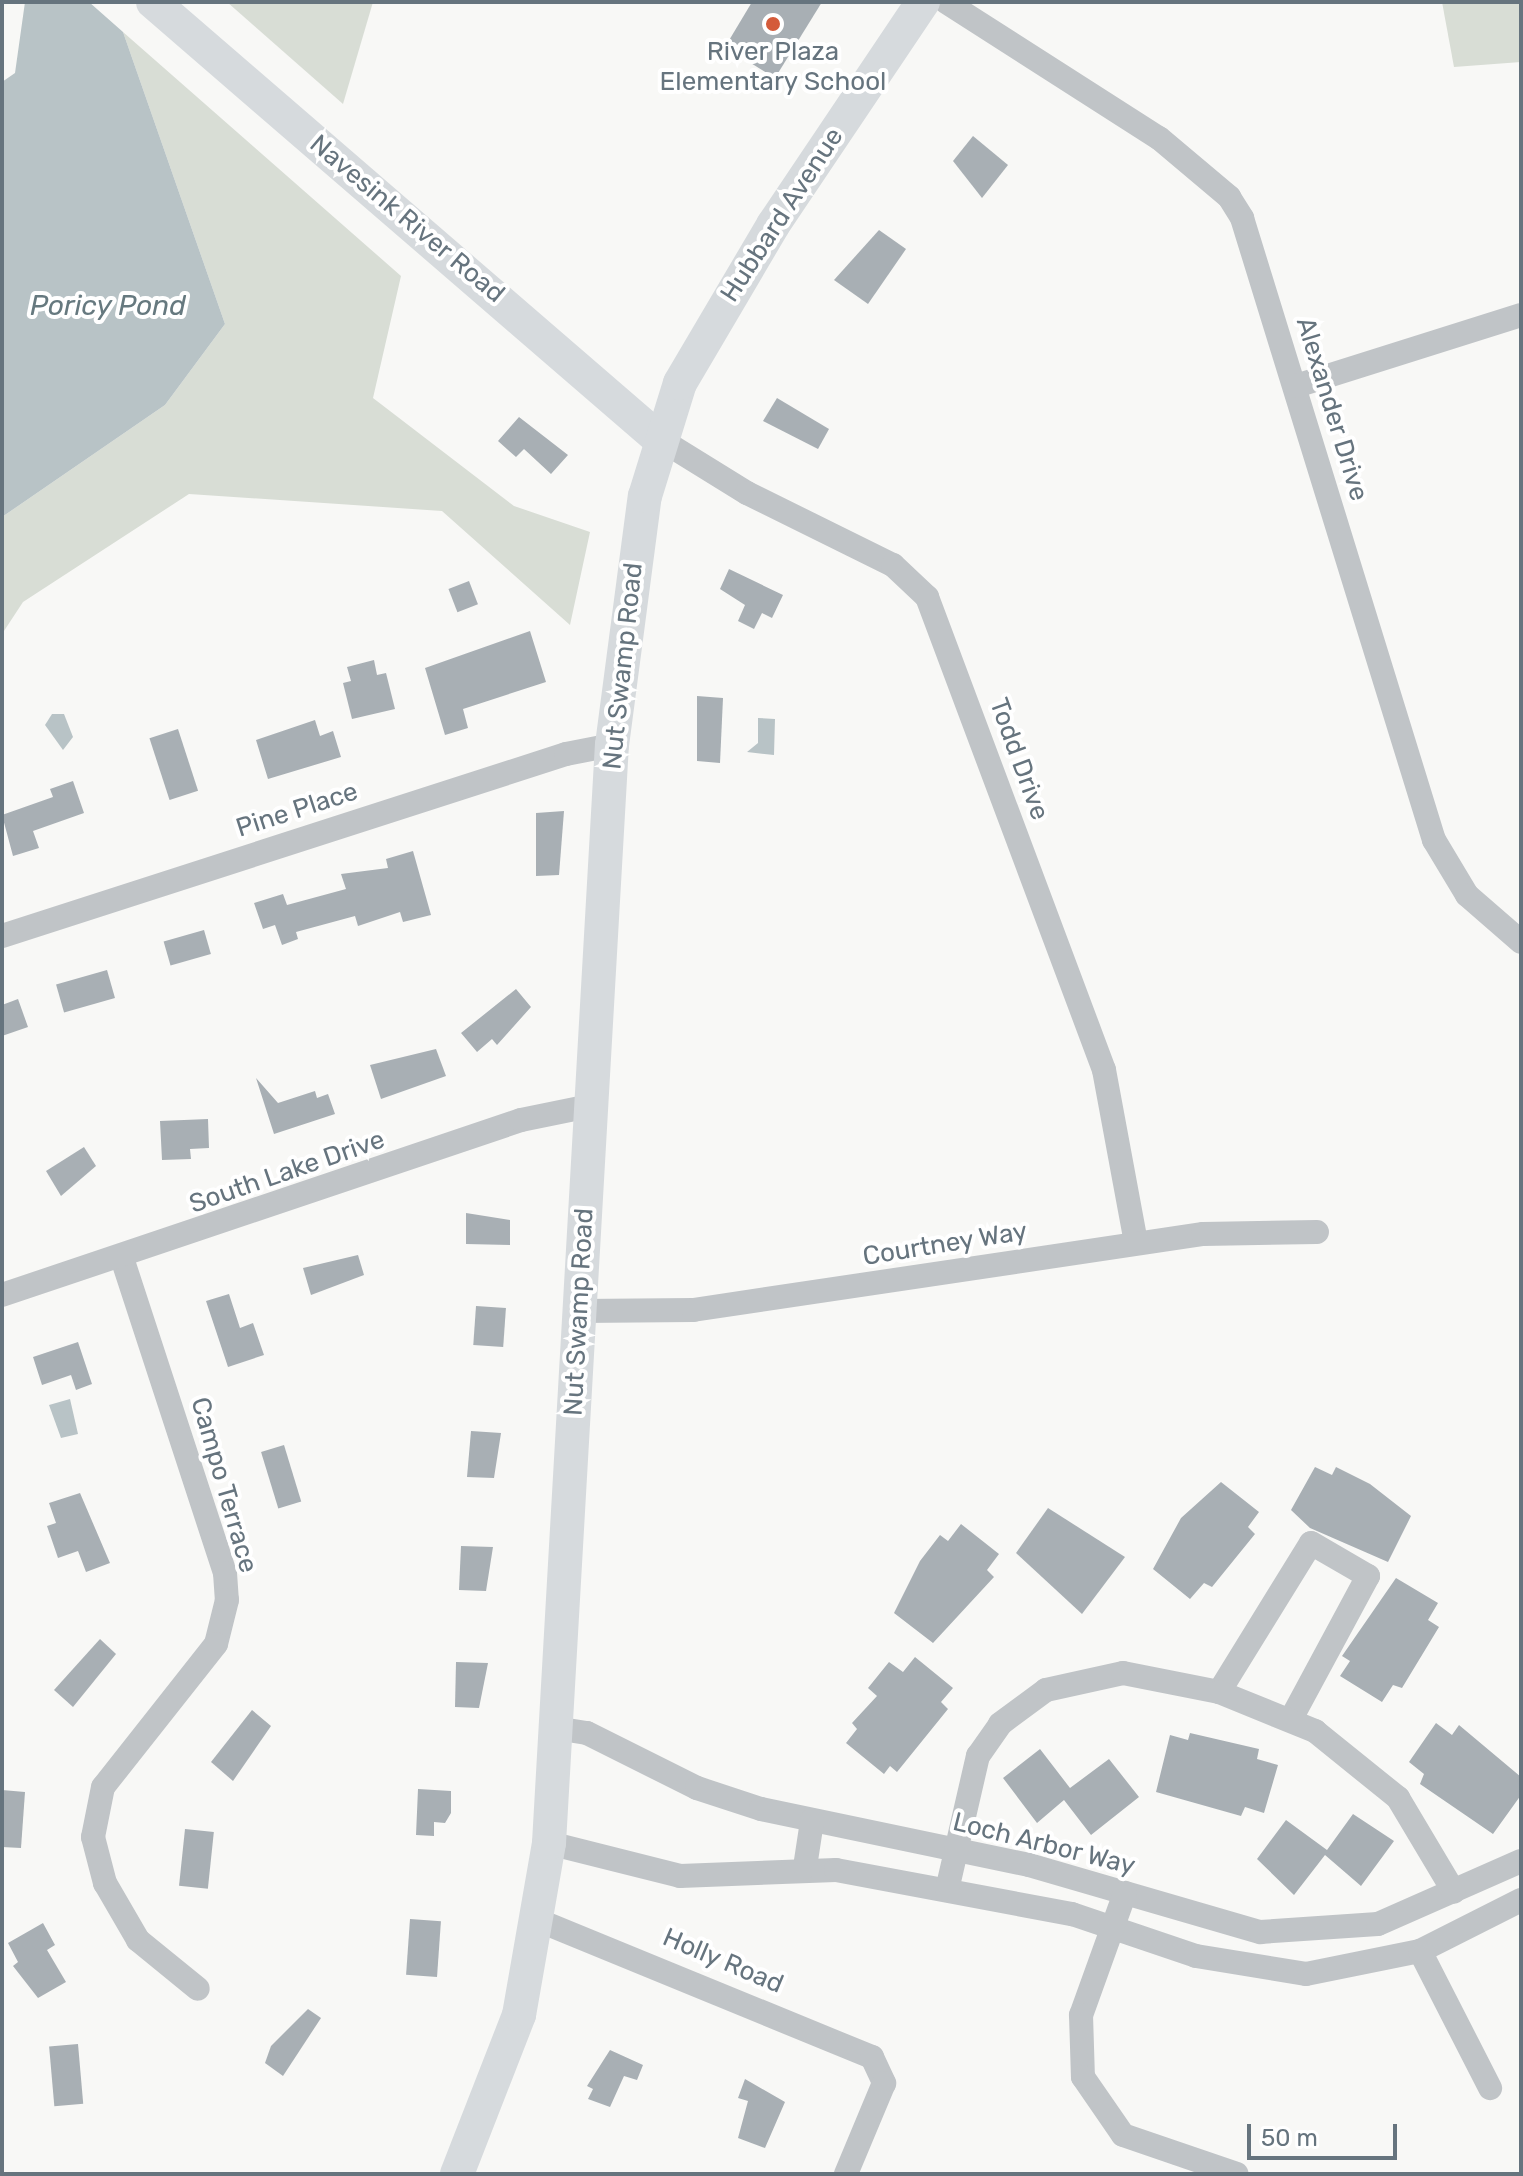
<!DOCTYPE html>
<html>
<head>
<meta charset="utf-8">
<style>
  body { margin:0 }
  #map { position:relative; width:1523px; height:2176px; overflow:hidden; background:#f8f8f6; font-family:Rubik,sans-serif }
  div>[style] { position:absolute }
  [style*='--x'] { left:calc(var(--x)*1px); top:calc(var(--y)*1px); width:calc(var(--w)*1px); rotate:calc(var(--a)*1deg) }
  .green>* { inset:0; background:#d8ddd5 }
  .water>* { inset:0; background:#b8c3c6 }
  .building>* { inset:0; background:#a8afb4; transform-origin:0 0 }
  .minor>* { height:24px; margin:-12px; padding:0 12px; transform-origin:12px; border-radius:12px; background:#c0c4c7 }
  .secondary>* { height:34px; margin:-17px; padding:0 17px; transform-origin:17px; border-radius:17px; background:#d6dadd }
  .dots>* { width:22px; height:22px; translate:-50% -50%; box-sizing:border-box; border:4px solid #fff; border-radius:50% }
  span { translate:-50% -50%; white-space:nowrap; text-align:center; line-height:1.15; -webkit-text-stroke:8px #fff; paint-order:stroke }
  .poi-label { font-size:26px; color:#66747e }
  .street-label { font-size:26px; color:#66747e }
  .water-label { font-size:28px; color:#66797f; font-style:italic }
  .frame { position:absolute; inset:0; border:4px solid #66747e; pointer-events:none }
  .scale { position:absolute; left:1247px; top:2124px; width:150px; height:36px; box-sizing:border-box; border:4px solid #66747e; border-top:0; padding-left:10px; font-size:24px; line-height:28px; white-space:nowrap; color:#66747e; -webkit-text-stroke:6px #fff; paint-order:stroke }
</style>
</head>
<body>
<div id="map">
  <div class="green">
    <div style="clip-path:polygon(227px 2px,373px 2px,343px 104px)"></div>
    <div style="clip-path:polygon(1442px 2px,1521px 3px,1521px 62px,1454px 67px)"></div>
    <div style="clip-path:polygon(123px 32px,401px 276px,373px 398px,514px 506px,590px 532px,570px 625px,442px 511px,189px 494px,23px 602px,2px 634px,2px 517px,165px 405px,225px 324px)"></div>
  </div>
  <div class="water">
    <div style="clip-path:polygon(25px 2px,89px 2px,123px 32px,225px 324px,165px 405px,2px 517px,2px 82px,15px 73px)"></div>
    <div style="clip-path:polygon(52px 714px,64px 714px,73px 737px,63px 750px,45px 725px)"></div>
    <div style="clip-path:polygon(758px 718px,775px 719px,774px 755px,747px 752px,758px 743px)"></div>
    <div style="clip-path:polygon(70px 1399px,78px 1434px,61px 1438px,49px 1405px)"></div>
  </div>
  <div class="building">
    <div style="clip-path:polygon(752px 2px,822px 2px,775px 78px,725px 47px)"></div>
    <div style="clip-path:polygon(973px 136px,1008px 165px,982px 198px,953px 161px)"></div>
    <div style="clip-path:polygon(879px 230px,906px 249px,868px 304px,834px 280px)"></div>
    <div style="clip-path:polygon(777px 398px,829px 429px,818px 449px,763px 421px)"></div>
    <div style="clip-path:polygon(519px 417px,568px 455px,551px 474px,524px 449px,516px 457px,498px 441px)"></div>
    <div style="clip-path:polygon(729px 569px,783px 595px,772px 618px,762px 613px,754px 629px,738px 621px,745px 605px,720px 589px)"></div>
    <div style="left:469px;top:581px;width:25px;height:22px;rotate:69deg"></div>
    <div style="clip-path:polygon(530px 631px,546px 682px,463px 709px,468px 728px,445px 735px,425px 668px)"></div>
    <div style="clip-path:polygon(374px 660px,377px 675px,386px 673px,395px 709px,352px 719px,343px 683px,351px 681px,347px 667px)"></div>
    <div style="clip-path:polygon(697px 696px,723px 698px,720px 763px,697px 761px)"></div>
    <div style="clip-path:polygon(315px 720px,320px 736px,333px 731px,341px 757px,268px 779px,256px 740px)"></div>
    <div style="left:178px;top:729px;width:65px;height:30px;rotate:72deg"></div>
    <div style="clip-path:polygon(73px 781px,84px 813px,33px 831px,39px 848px,13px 856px,2px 815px,53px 797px,50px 789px)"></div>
    <div style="clip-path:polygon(564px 811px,559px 875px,536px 876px,536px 813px)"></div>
    <div style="clip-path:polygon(413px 851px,431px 915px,403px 922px,400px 912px,358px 926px,355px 916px,296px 932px,298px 939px,282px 945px,275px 925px,263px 929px,254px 903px,283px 894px,287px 905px,346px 889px,341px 874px,388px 868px,386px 859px)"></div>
    <div style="left:204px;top:930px;width:25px;height:42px;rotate:74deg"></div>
    <div style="left:107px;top:970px;width:29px;height:53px;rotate:74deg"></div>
    <div style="clip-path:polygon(516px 989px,531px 1007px,497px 1045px,492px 1039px,477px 1052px,461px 1033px)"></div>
    <div style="clip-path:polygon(18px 999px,28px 1027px,2px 1036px,2px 1005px)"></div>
    <div style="clip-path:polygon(436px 1049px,446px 1076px,381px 1099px,370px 1065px)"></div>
    <div style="clip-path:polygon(256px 1078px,278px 1103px,315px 1091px,317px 1098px,328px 1094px,335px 1114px,274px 1134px)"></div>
    <div style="clip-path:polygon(208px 1119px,209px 1148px,190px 1149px,191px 1159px,162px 1160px,160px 1121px)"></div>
    <div style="clip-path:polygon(84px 1147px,96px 1166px,61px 1196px,46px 1171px)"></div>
    <div style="clip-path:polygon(466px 1213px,510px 1220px,510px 1245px,466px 1244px)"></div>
    <div style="clip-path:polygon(358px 1255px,364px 1275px,311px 1295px,303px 1268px)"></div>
    <div style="clip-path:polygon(229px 1294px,240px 1328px,253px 1323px,264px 1355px,228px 1367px,206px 1301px)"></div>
    <div style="left:476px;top:1306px;width:30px;height:39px;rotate:4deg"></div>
    <div style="clip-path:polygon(78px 1342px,92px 1384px,76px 1390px,71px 1375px,42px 1385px,33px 1357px)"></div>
    <div style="clip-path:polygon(471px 1431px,501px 1433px,494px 1478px,467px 1477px)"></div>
    <div style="left:284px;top:1445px;width:59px;height:24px;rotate:73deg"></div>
    <div style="clip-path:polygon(1315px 1467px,1332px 1475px,1336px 1467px,1370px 1484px,1411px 1516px,1388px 1562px,1310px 1528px,1291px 1510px)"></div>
    <div style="clip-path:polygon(1221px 1482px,1259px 1512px,1248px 1527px,1255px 1534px,1212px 1587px,1204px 1583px,1190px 1599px,1153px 1569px,1181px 1518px)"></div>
    <div style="clip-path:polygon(80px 1493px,110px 1563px,86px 1572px,78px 1551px,58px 1558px,47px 1526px,56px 1523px,49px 1503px)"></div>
    <div style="clip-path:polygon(1048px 1508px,1125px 1557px,1082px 1614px,1016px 1553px)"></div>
    <div style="clip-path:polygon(961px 1524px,999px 1554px,987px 1570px,994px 1577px,933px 1643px,894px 1613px,920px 1561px,940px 1535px,948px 1541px)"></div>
    <div style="clip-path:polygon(461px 1546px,493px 1547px,486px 1591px,459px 1590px)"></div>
    <div style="clip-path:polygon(1396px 1578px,1438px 1603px,1428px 1620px,1439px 1627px,1402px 1688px,1393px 1685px,1382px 1702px,1340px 1676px,1350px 1661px,1342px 1656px)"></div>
    <div style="clip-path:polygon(100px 1639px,116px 1654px,73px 1707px,54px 1690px)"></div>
    <div style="clip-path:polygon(915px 1657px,953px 1688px,941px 1702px,948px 1709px,897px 1772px,890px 1766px,884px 1774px,846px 1743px,857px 1729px,852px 1723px,877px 1696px,868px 1688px,889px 1662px,903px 1672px)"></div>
    <div style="clip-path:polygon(456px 1662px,488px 1663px,479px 1708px,455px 1707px)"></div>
    <div style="clip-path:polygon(252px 1710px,271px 1726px,233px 1781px,211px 1762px)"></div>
    <div style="clip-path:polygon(1436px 1723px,1452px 1735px,1459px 1725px,1521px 1777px,1521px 1795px,1493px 1834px,1420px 1784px,1424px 1774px,1409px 1762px)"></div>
    <div style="clip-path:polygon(1190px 1733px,1259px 1749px,1257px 1759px,1278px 1765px,1264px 1813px,1245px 1807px,1241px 1816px,1156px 1792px,1170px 1735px,1188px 1740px)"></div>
    <div style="clip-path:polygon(1040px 1749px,1070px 1788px,1109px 1759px,1139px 1797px,1091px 1835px,1064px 1800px,1037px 1823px,1003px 1778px)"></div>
    <div style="clip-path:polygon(418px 1789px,451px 1791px,451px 1813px,445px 1823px,434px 1822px,434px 1836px,416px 1835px)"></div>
    <div style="clip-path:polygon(2px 1790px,25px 1792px,21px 1848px,2px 1847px)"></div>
    <div style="clip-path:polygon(1353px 1814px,1394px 1841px,1361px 1886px,1325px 1855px,1294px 1895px,1257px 1859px,1286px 1820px,1327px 1850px)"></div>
    <div style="left:185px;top:1829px;width:29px;height:57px;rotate:6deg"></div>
    <div style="left:410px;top:1919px;width:31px;height:56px;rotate:4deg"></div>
    <div style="clip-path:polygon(43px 1923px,55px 1945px,47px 1950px,66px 1982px,38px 1998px,13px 1966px,18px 1962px,8px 1943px)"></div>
    <div style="clip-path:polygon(308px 2009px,321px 2018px,283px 2076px,265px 2063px,271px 2046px)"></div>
    <div style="left:78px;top:2044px;width:60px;height:29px;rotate:85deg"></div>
    <div style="clip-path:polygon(610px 2050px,643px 2065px,637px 2080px,624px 2076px,610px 2107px,588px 2099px,593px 2089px,587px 2086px)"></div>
    <div style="clip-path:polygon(745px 2079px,785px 2102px,765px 2148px,738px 2138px,748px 2101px,738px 2098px)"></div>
  </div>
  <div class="minor">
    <div style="--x:946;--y:2;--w:253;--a:32.6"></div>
    <div style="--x:1159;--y:138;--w:92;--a:40.1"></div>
    <div style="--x:1229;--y:197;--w:25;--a:58"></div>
    <div style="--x:1242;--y:218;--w:651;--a:72.85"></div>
    <div style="--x:1434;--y:840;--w:64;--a:59"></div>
    <div style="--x:1467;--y:895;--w:72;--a:41"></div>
    <div style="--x:1296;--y:386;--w:236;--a:-17.5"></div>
    <div style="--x:658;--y:438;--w:105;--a:31.7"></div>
    <div style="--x:747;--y:493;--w:163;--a:26.3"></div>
    <div style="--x:893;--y:565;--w:47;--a:43.3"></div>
    <div style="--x:927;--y:597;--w:505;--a:69.48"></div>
    <div style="--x:1104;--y:1070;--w:176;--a:79.5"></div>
    <div style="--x:2;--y:936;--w:593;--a:-17.88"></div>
    <div style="--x:566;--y:754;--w:47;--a:-11.1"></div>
    <div style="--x:122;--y:1258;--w:331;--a:71.9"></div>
    <div style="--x:225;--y:1573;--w:27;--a:86"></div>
    <div style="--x:227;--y:1600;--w:45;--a:104"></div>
    <div style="--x:216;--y:1644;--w:182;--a:128.3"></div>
    <div style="--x:103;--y:1787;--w:51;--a:101.3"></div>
    <div style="--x:93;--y:1837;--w:48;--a:75.4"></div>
    <div style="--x:105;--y:1883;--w:66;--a:59.9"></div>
    <div style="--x:138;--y:1940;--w:77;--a:39.2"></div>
    <div style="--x:2;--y:1295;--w:548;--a:-18.63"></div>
    <div style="--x:521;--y:1120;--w:70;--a:-11.5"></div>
    <div style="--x:581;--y:1311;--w:112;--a:-0.5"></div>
    <div style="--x:693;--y:1310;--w:516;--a:-8.48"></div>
    <div style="--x:1203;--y:1234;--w:114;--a:-1"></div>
    <div style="--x:1219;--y:1692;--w:175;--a:-58.3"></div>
    <div style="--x:1311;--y:1543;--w:66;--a:30.1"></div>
    <div style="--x:1368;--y:1576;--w:162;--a:118.3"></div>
    <div style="--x:555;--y:1728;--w:32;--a:9"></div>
    <div style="--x:587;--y:1733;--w:123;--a:26.6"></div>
    <div style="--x:697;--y:1788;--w:67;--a:18.2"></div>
    <div style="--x:761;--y:1809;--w:274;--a:11.8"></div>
    <div style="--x:1029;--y:1865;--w:241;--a:16.2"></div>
    <div style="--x:1260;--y:1932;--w:118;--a:-3.9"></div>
    <div style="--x:1378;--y:1924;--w:156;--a:-23.8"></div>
    <div style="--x:549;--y:1843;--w:135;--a:14.1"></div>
    <div style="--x:680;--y:1876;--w:156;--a:-2.2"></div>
    <div style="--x:836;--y:1870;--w:240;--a:10.6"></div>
    <div style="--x:1072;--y:1914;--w:131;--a:18.7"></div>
    <div style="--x:1196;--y:1956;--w:111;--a:9.3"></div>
    <div style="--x:1306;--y:1974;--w:116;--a:-11.4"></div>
    <div style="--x:1420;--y:1951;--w:113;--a:-26.8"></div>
    <div style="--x:805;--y:1867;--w:47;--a:-81.3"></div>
    <div style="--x:947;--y:1890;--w:138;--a:-77"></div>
    <div style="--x:978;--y:1756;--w:39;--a:-55"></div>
    <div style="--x:1000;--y:1724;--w:57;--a:-36.5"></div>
    <div style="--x:1046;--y:1690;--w:79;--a:-12.4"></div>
    <div style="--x:1123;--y:1673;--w:98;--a:11.2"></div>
    <div style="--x:1219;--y:1692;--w:104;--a:22.1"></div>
    <div style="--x:1315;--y:1731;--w:107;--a:38.9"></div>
    <div style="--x:1398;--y:1798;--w:109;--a:59.2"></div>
    <div style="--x:1125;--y:1893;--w:130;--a:109.8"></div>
    <div style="--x:1081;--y:2015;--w:62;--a:88.2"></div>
    <div style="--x:1083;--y:2077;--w:70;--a:55.4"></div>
    <div style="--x:1123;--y:2135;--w:120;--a:18.9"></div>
    <div style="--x:540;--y:1921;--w:359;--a:22.3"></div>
    <div style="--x:872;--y:2057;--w:29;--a:65"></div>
    <div style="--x:884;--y:2083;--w:99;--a:112.7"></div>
    <div style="--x:1420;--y:1951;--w:154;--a:62.9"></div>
  </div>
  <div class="secondary">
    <div style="--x:153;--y:2;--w:667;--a:40.81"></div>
    <div style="--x:457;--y:2174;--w:171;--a:-68.7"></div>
    <div style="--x:519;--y:2015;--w:175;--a:-80.1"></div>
    <div style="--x:549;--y:1843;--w:1100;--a:-86.72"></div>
    <div style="--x:612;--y:745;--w:251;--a:-82.5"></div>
    <div style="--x:645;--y:496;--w:118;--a:-72.8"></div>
    <div style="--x:680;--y:383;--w:183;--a:-59.5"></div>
    <div style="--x:773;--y:225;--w:269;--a:-56.1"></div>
  </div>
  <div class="dots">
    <div style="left:773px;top:24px;background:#d45b3a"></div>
  </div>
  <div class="poi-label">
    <span style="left:773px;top:67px">River Plaza<br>Elementary School</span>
  </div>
  <div class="street-label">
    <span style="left:782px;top:215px;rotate:-57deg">Hubbard Avenue</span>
    <span style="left:407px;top:219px;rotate:40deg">Navesink River Road</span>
    <span style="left:1332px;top:409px;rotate:73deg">Alexander Drive</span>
    <span style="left:623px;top:666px;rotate:-84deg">Nut Swamp Road</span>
    <span style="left:1019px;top:759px;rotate:70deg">Todd Drive</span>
    <span style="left:297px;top:810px;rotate:-18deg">Pine Place</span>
    <span style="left:287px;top:1172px;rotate:-19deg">South Lake Drive</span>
    <span style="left:945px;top:1244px;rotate:-9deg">Courtney Way</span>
    <span style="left:579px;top:1312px;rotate:-87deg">Nut Swamp Road</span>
    <span style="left:224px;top:1485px;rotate:74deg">Campo Terrace</span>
    <span style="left:1044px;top:1844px;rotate:14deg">Loch Arbor Way</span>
    <span style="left:723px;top:1961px;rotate:23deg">Holly Road</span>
  </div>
  <div class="water-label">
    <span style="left:108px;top:306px">Poricy Pond</span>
  </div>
  <div class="frame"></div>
  <div class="scale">50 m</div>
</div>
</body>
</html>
